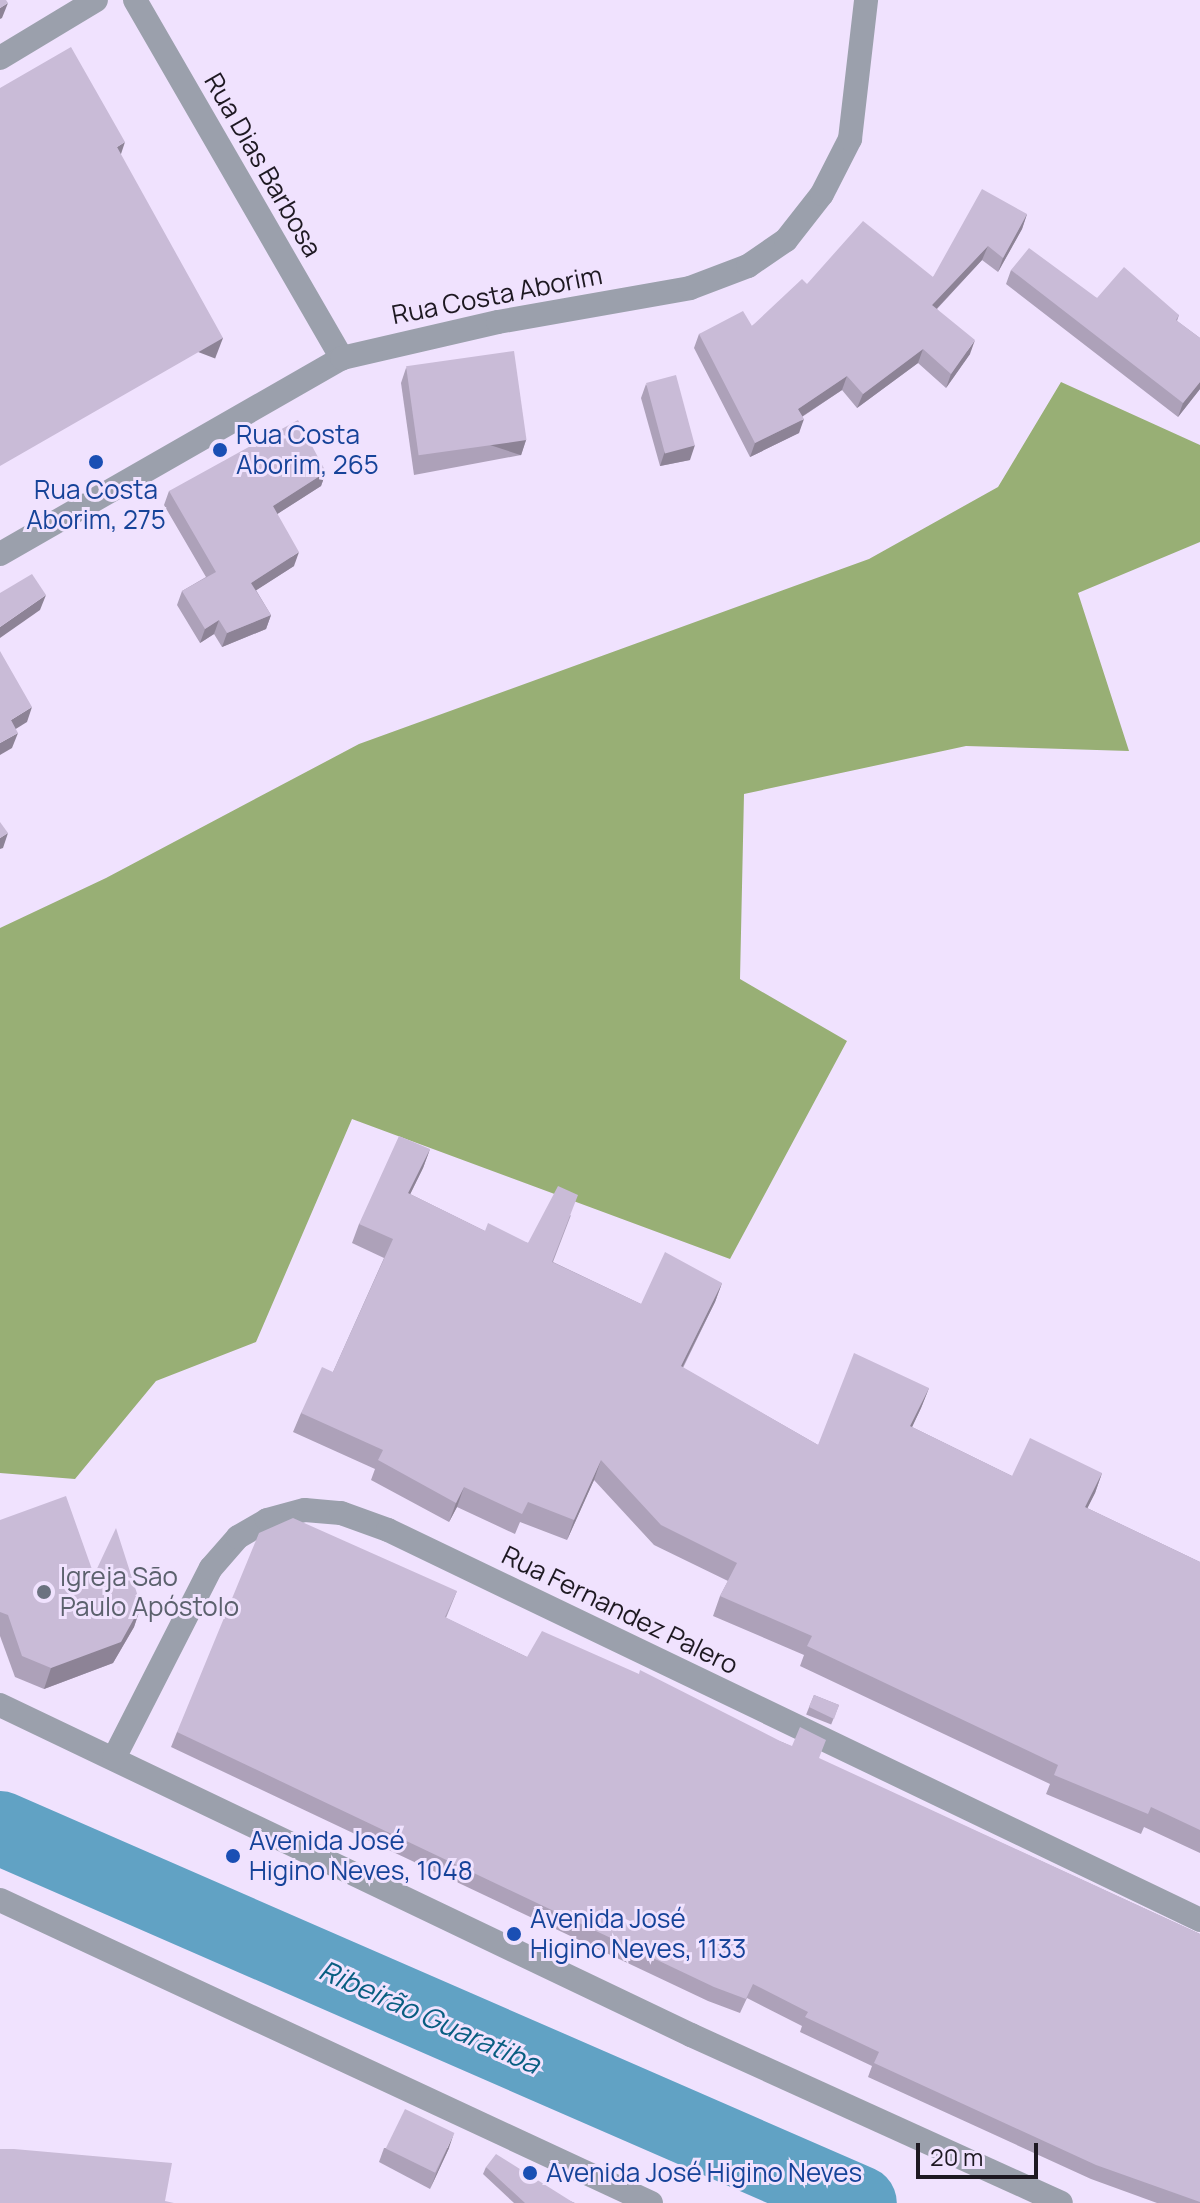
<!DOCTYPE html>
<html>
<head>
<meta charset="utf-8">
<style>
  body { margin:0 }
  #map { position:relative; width:1200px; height:2203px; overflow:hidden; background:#f0e2fe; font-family:Manrope,sans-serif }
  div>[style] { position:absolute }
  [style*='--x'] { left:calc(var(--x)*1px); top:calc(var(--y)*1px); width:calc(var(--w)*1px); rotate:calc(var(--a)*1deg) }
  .forest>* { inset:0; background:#98af75 }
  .river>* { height:74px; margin:-37px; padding:0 37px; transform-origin:37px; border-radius:37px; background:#61a2c4 }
  .minor>* { height:24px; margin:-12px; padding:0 12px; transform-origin:12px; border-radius:12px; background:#9ba0ac }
  .wall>* { inset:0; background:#ada1b9; transform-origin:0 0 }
  .shaded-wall>* { inset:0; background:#8d8396; transform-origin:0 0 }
  .building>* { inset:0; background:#c9bbd7; transform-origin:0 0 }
  .dots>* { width:22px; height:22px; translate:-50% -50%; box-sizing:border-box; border:4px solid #f0e2fe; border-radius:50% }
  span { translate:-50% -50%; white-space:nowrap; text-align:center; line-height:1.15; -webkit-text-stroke:6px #f0e2fe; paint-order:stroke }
  .street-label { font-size:26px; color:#1e1922 }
  .transit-label { font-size:26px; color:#164399 }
  .left { translate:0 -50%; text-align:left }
  .worship-label { font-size:26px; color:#5b616d }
  .water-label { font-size:28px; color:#095e81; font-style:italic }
  .scale { position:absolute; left:916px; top:2143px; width:122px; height:36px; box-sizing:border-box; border:4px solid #1e1922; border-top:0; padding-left:10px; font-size:24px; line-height:28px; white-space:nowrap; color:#1e1922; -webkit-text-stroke:6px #f0e2fe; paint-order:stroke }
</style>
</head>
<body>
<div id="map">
  <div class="forest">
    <div style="clip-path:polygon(1061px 382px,1200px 445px,1200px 542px,1078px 593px,1129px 751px,966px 746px,744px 794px,740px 979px,847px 1041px,730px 1259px,352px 1119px,256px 1342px,156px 1381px,75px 1479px,0 1473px,0 928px,106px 878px,359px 744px,869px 559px,998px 487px)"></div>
  </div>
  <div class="river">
    <div style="--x:0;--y:1828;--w:938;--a:23.56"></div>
  </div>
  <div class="minor">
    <div style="--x:135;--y:0;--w:414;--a:60"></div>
    <div style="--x:0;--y:58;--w:112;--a:-31.1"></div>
    <div style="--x:0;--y:554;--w:394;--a:-29.8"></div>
    <div style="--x:342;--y:358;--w:160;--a:-13"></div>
    <div style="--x:498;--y:322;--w:195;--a:-10"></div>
    <div style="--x:690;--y:288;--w:62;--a:-20.8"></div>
    <div style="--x:748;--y:266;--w:46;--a:-34.4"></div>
    <div style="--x:786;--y:240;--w:58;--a:-52"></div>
    <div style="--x:822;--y:194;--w:62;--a:-63"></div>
    <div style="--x:850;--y:139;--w:140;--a:-83.4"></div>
    <div style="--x:0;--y:1705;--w:766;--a:25.53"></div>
    <div style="--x:691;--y:2035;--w:406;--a:24.4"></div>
    <div style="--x:114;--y:1758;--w:213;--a:-63"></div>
    <div style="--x:211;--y:1568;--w:41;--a:-48.9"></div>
    <div style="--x:238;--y:1537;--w:34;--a:-30"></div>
    <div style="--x:267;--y:1520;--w:39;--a:-15"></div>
    <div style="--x:305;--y:1510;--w:36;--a:5"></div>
    <div style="--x:341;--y:1513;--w:50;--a:19.9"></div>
    <div style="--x:388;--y:1530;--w:901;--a:25.65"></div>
    <div style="--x:0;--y:1900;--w:718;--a:24.96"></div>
  </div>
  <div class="wall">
    <div style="clip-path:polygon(1027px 214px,1022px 229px,998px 272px,982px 260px,937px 309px,970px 354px,946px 388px,918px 363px,857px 408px,842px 390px,802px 417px,799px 433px,750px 457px,694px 348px,699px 334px,752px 326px,807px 284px,933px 277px)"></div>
    <div style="clip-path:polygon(1011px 270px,1097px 298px,1179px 315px,1177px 321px,1200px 338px,1200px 389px,1178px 417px,1006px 284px)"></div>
    <div style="clip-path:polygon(406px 368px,526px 440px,521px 455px,414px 475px,401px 383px)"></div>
    <div style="clip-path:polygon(646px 384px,690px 460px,660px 466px,641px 398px)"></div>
    <div style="clip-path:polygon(326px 472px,321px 486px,277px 514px,294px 566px,256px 590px,271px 615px,266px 629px,222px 647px,214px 634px,200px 643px,177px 605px,182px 591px,206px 577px,164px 505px,169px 491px)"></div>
    <div style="clip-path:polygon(430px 1149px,423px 1168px,410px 1194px,485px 1231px,528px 1243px,571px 1215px,553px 1262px,641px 1304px,722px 1283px,715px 1302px,683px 1368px,818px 1445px,929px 1388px,921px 1408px,912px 1427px,1012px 1476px,1102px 1473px,1095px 1493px,1087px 1508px,1200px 1562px,1200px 1853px,1144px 1827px,1141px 1834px,1046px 1794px,1050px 1784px,800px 1666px,804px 1655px,713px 1616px,720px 1596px,728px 1581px,654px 1545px,594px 1480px,567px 1540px,520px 1522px,515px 1534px,457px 1507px,449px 1522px,371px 1480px,375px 1469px,293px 1432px,301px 1413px,333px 1372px,384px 1258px,352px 1243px,359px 1224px)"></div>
    <div style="clip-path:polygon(0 1520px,94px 1575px,141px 1606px,134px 1627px,113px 1663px,44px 1689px,15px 1677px,0 1636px)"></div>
    <div style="clip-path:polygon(457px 1591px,446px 1618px,527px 1657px,782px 1742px,1200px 1934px,1200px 2203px,1157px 2203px,1091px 2179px,868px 2077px,872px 2066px,800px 2032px,802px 2026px,747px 1998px,740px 2013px,708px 2001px,171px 1747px,177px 1732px)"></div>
    <div style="left:814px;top:1695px;width:27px;height:21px;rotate:22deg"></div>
    <div style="clip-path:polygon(384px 2148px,449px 2148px,430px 2189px,379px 2162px)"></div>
    <div style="clip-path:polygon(486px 2167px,575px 2203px,514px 2203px,483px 2174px)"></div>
  </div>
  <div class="shaded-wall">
    <div style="clip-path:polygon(8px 3px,2px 18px,0 19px,0 8px)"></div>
    <div style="clip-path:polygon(125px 142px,118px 163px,117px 147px)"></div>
    <div style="clip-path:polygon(1027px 214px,1022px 229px,998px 272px,1003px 258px)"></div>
    <div style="clip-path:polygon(988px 246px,982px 260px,927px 319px,932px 305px)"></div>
    <div style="left:223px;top:338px;width:22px;height:257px;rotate:111deg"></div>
    <div style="clip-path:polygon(975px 340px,970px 354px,946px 388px,951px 374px)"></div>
    <div style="clip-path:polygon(923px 349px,918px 363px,857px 408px,863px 394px)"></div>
    <div style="clip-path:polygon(847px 376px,842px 390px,792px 423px,798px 409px)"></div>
    <div style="clip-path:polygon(1200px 382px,1200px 389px,1178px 417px,1183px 403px)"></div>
    <div style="clip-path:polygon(804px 419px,799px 433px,750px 457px,755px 443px)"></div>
    <div style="left:526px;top:440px;width:16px;height:109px;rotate:108deg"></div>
    <div style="clip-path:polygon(695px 445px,690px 460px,660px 466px,665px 451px)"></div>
    <div style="clip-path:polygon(326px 472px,321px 486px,268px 520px,273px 506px)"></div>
    <div style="clip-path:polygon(299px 552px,294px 566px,246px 597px,251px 583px)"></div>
    <div style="clip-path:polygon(46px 595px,40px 610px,0 638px,0 627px)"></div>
    <div style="clip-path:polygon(271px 615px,266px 629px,222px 647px,227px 633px)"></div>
    <div style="clip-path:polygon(219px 620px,214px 634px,200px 643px,205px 629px)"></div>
    <div style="clip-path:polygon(32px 707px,27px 722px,6px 735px,11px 720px)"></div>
    <div style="clip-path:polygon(18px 733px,12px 748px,0 755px,0 743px)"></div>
    <div style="clip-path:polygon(8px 833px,3px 848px,0 849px,0 838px)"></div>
    <div style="clip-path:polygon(430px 1149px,423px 1168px,401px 1213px,408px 1193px)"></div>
    <div style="clip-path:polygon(722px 1283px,715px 1302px,673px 1386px,681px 1366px)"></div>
    <div style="clip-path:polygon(929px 1388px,921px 1408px,903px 1446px,910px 1426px)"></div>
    <div style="clip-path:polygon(601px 1460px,594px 1480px,567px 1540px,574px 1520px)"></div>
    <div style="clip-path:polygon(1102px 1473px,1095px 1493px,1078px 1527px,1085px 1507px)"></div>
    <div style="clip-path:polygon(464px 1487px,457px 1507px,449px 1522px,456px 1503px)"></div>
    <div style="clip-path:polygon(141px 1606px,134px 1627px,113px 1663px,44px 1689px,51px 1668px)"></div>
    <div style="clip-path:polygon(454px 2133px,449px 2148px,430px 2189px,436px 2174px)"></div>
  </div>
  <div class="building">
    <div style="clip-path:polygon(0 0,6px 0,8px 3px,0 8px)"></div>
    <div style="clip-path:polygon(71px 47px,125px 142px,117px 147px,223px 338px,0 466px,0 88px)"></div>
    <div style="clip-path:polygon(982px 189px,1027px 214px,1003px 258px,988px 246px,932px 305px,975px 340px,951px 374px,923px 349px,863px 394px,847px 376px,798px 409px,804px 419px,755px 443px,699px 334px,743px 311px,752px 326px,802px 279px,807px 284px,863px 221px,933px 277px)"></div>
    <div style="clip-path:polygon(1029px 248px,1097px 298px,1124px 267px,1179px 315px,1176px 320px,1200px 338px,1200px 382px,1183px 403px,1011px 270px)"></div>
    <div style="left:514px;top:351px;width:90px;height:109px;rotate:82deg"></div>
    <div style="left:676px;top:375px;width:73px;height:31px;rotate:75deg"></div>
    <div style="clip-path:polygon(298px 420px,326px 472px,273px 506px,299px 552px,251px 583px,271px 615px,227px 633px,219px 620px,205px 629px,182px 591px,216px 572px,169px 491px)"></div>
    <div style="clip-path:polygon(32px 574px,46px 595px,0 627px,0 593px)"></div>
    <div style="clip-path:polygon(0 651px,32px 707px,11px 720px,18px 733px,0 743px)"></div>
    <div style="clip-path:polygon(0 822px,8px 833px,0 838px)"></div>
    <div style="clip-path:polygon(399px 1136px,430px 1149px,408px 1193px,485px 1231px,488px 1223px,528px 1243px,558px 1186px,578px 1195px,552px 1262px,641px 1304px,665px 1252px,722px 1283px,681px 1366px,818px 1445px,854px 1353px,929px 1388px,910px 1426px,1012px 1476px,1030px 1438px,1102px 1473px,1085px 1507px,1200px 1562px,1200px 1830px,1151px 1807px,1148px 1814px,1054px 1775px,1058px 1765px,807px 1646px,812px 1636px,720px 1596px,737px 1563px,661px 1525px,601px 1460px,574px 1520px,528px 1502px,522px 1514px,464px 1487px,456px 1503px,378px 1460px,383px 1450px,301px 1413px,322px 1367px,333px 1372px,393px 1239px,359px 1224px)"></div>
    <div style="clip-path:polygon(66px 1496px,94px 1575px,116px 1528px,141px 1606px,121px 1642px,51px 1668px,22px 1656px,8px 1615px,0 1612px,0 1520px)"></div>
    <div style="clip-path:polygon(293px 1518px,457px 1591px,445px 1617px,527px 1657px,542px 1631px,639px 1674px,640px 1670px,782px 1742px,792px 1746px,800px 1727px,826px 1740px,819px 1758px,1200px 1934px,1200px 2202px,1096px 2165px,874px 2063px,879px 2052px,805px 2017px,808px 2012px,753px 1984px,746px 1999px,714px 1987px,177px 1732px,259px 1533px)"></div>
    <div style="clip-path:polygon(814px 1695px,839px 1705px,834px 1719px,809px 1707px)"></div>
    <div style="left:405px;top:2109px;width:55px;height:44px;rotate:26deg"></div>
    <div style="clip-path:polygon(0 2149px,14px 2149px,172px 2163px,165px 2201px,174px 2203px,0 2203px)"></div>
    <div style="clip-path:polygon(496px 2154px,574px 2203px,575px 2203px,525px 2203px,486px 2167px)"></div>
  </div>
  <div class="dots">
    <div style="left:220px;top:450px;background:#1a4fb4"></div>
    <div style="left:96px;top:462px;background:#1a4fb4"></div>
    <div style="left:44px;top:1592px;background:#6b7280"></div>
    <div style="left:233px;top:1856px;background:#1a4fb4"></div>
    <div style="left:514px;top:1934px;background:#1a4fb4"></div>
    <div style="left:530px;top:2173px;background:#1a4fb4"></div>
  </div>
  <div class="street-label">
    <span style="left:263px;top:165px;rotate:60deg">Rua Dias Barbosa</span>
    <span style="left:497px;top:295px;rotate:-11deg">Rua Costa Aborim</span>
    <span style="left:620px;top:1610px;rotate:26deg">Rua Fernandez Palero</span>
  </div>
  <div class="transit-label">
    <span class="left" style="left:236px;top:450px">Rua Costa<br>Aborim, 265</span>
    <span style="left:96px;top:505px">Rua Costa<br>Aborim, 275</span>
    <span class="left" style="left:249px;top:1856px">Avenida José<br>Higino Neves, 1048</span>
    <span class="left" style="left:530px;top:1934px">Avenida José<br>Higino Neves, 1133</span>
    <span class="left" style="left:546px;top:2173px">Avenida José Higino Neves</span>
  </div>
  <div class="worship-label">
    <span class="left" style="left:60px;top:1592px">Igreja São<br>Paulo Apóstolo</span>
  </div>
  <div class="water-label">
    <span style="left:430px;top:2016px;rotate:24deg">Ribeirão Guaratiba</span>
  </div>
  <div class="scale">20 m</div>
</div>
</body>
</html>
